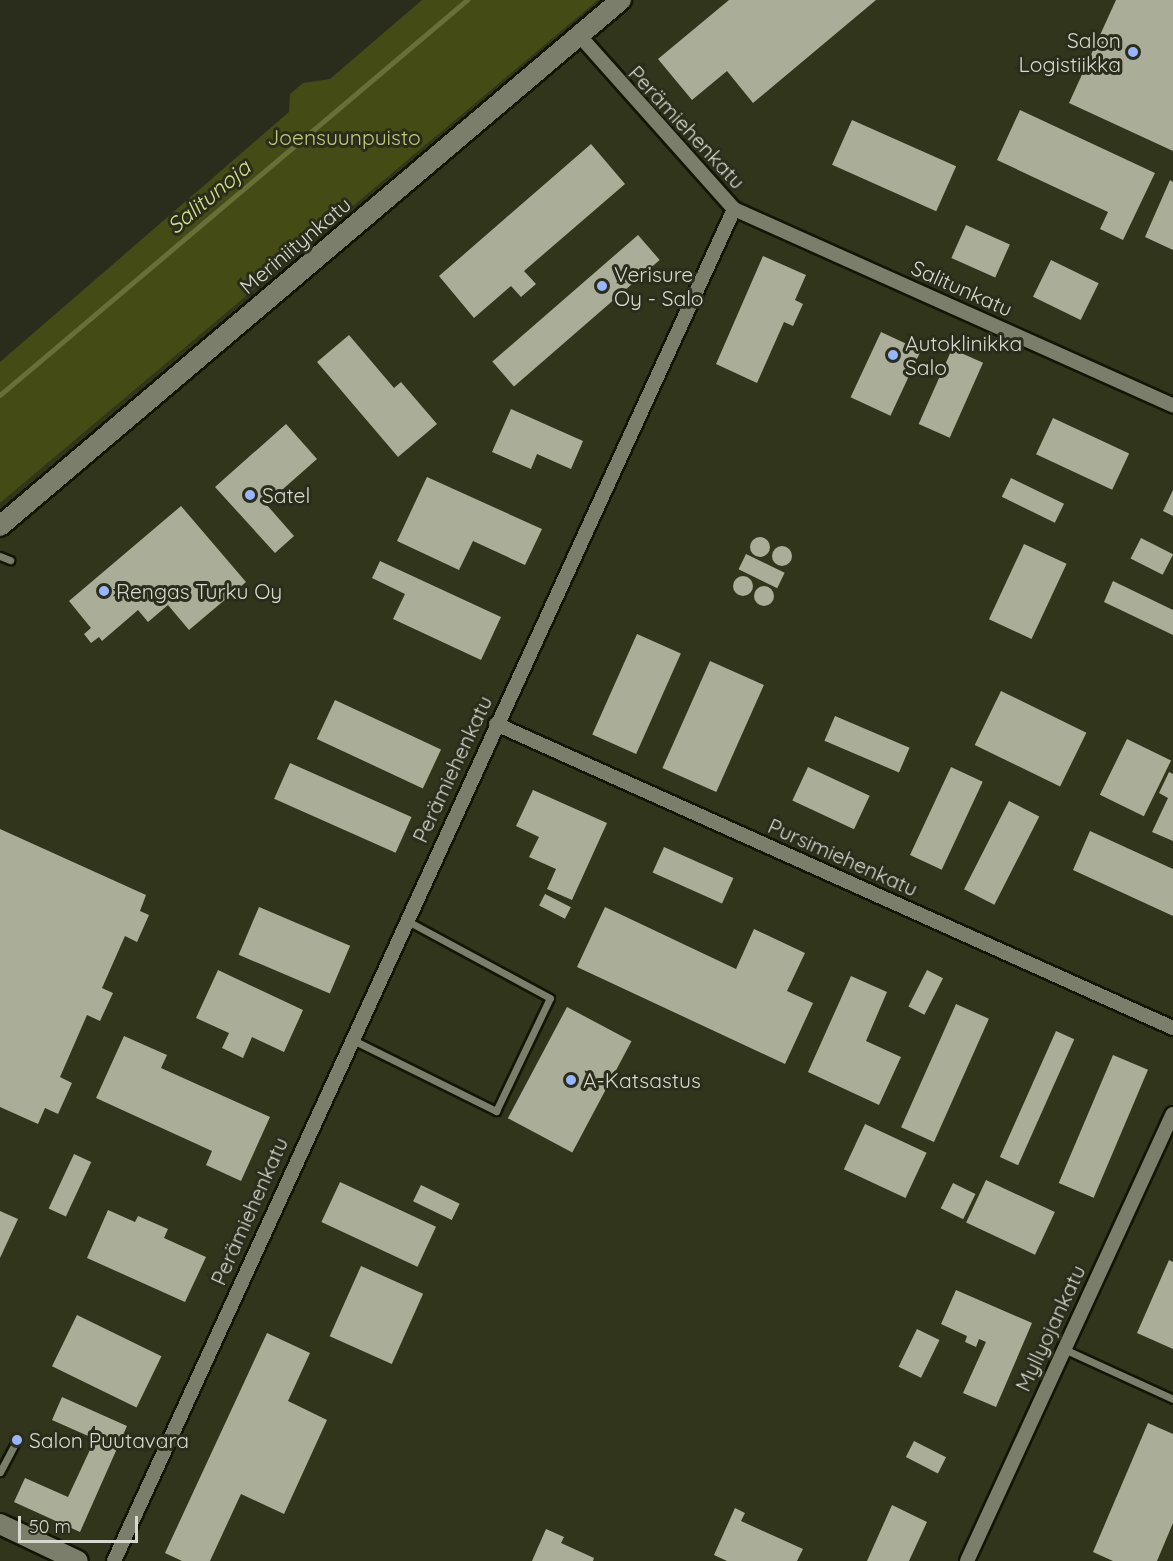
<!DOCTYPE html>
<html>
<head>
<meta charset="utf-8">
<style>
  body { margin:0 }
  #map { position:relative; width:1173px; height:1561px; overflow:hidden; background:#2a2d1b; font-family:Quicksand,sans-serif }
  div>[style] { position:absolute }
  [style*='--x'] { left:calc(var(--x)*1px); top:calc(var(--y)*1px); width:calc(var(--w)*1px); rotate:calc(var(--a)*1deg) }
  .built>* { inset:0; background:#31351c }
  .green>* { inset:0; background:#454b15 }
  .stream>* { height:4.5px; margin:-2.25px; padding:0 2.25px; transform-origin:2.25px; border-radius:2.25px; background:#687038 }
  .building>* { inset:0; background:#aaae98; transform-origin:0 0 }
  .round { border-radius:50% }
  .roads { filter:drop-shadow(2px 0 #131505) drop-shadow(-2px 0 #131505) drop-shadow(0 2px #131505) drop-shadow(0 -2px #131505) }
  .lane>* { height:7px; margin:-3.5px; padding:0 3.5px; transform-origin:3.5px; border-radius:3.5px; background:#7a7e6a }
  .street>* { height:14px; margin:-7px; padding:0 7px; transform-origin:7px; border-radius:7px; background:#7a7e6a }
  .secondary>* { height:20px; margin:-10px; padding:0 10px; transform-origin:10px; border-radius:10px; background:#7a7e6a }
  .dots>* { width:16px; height:16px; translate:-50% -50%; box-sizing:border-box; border:3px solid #2a2d1b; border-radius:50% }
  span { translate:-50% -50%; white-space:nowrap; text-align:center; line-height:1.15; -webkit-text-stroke:6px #2a2d1b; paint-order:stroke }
  .poi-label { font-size:21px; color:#d6d9cd }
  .right { translate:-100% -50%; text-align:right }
  .left { translate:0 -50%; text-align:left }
  .street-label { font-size:21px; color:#d6d9cd }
  .park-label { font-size:21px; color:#bfcb77 }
  .water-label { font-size:22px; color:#d3e08b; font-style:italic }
  .scale { position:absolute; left:18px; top:1516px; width:120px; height:27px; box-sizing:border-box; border:3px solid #d6d9cd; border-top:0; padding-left:8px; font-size:18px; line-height:21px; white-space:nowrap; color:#d6d9cd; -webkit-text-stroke:4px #2a2d1b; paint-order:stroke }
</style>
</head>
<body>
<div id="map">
  <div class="built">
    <div style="clip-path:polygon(598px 0,1173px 0,1173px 1561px,0 1561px,0 503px)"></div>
  </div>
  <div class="green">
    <div style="clip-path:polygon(422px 0,598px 0,0 503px,0 362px,289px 112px,290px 94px,303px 83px,330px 79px)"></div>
  </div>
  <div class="stream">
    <div style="--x:0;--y:395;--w:612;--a:-40.23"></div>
  </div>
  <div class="building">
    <div style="clip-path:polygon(729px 0,876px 0,753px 103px,727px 71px,692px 100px,658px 59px)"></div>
    <div style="clip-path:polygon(1116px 0,1173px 0,1173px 151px,1069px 103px)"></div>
    <div style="clip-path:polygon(1020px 110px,1155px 173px,1123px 240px,1100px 229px,1108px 212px,997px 160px)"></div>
    <div style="left:852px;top:120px;width:114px;height:49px;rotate:24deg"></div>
    <div style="clip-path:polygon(591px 144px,625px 184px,524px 271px,536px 284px,521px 297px,511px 286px,474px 318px,439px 276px)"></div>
    <div style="clip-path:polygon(1170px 180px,1173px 182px,1173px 250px,1145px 237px)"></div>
    <div style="left:966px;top:225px;width:48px;height:36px;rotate:24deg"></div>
    <div style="left:638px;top:235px;width:33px;height:193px;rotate:49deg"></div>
    <div style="clip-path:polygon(763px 256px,806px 275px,795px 300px,803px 304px,793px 326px,784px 322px,757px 383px,716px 364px)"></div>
    <div style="left:1051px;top:260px;width:53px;height:41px;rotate:26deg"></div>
    <div style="left:881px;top:332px;width:44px;height:72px;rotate:25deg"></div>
    <div style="clip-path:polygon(349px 335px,394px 388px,401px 382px,437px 424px,398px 457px,317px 362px)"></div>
    <div style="left:952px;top:349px;width:34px;height:82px;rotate:24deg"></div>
    <div style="clip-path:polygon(511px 409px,583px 441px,571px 469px,537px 454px,531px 469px,492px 452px)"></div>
    <div style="left:1053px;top:418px;width:84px;height:40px;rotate:25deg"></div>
    <div style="clip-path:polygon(286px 424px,317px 459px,266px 504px,294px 536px,275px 553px,215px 487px)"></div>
    <div style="clip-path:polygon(427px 477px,542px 529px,525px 565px,473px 541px,459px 570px,397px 541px)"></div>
    <div style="left:1011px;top:478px;width:59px;height:21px;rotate:26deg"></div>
    <div style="clip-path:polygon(1173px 490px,1173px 516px,1163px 511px)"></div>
    <div style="clip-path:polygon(181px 506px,246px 582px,189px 630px,168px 605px,148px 622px,138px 610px,102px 641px,99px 637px,91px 643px,84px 634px,91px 628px,69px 601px)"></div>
    <div class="round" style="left:750px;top:537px;width:20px;height:20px"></div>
    <div style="left:1141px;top:538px;width:36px;height:23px;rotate:27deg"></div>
    <div style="left:1024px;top:544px;width:47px;height:83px;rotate:25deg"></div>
    <div class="round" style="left:772px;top:546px;width:20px;height:20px"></div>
    <div style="left:746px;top:554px;width:43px;height:17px;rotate:26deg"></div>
    <div style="clip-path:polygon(380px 561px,501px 617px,481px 660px,393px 619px,405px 594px,372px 578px)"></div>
    <div class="round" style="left:733px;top:576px;width:20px;height:20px"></div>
    <div style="clip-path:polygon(1113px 581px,1173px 610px,1173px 635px,1104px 602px)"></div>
    <div class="round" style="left:754px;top:586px;width:20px;height:20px"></div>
    <div style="left:637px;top:634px;width:48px;height:110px;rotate:24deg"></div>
    <div style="left:710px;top:661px;width:59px;height:117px;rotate:24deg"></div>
    <div style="left:1001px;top:691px;width:95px;height:60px;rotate:26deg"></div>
    <div style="left:335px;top:700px;width:117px;height:43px;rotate:25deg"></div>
    <div style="left:835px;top:716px;width:81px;height:27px;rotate:23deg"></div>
    <div style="left:1127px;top:739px;width:49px;height:62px;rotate:26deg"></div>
    <div style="left:290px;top:763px;width:133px;height:39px;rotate:24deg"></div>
    <div style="left:808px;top:767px;width:68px;height:37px;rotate:25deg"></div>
    <div style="left:951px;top:767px;width:35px;height:97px;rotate:25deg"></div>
    <div style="clip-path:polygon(1169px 772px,1173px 774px,1173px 841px,1152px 832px,1168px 798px,1159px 793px)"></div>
    <div style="clip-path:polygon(533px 790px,607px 823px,572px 900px,547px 889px,556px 869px,529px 857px,539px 837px,516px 826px)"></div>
    <div style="left:1009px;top:801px;width:34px;height:99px;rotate:27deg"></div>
    <div style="clip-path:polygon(0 829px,146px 895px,140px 911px,149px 915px,137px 942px,125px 936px,102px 988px,113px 993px,100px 1021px,87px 1015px,60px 1077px,72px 1083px,58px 1114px,45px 1108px,38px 1124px,0 1107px)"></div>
    <div style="clip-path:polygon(1090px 831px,1173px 869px,1173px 916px,1073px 870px)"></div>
    <div style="left:664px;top:847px;width:76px;height:28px;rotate:24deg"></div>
    <div style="left:545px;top:894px;width:29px;height:13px;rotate:27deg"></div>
    <div style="left:259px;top:907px;width:99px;height:52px;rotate:23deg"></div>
    <div style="clip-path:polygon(605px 907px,736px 969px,754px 929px,805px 953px,787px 991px,813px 1003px,785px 1064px,577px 967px)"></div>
    <div style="clip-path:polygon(218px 970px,303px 1010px,284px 1052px,252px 1037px,243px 1058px,222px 1048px,229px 1033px,196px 1018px)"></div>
    <div style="left:927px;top:970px;width:18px;height:41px;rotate:27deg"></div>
    <div style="clip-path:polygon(851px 976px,887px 992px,866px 1041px,901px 1057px,879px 1105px,808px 1072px)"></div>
    <div style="left:956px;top:1004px;width:36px;height:135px;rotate:24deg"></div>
    <div style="left:567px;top:1007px;width:73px;height:126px;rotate:28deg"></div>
    <div style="left:1056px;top:1031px;width:20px;height:138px;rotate:24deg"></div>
    <div style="clip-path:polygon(124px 1036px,167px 1055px,161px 1068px,270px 1117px,241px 1181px,206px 1165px,212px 1151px,96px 1098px)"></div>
    <div style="left:1113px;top:1055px;width:38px;height:139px;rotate:23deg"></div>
    <div style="left:865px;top:1124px;width:68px;height:50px;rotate:25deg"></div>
    <div style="left:74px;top:1154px;width:19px;height:60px;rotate:25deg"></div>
    <div style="left:986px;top:1180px;width:76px;height:47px;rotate:25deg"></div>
    <div style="left:340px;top:1182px;width:106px;height:44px;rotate:25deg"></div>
    <div style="left:953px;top:1183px;width:25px;height:28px;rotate:26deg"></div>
    <div style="left:421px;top:1185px;width:43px;height:18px;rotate:26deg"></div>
    <div style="clip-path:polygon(108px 1210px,135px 1222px,138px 1216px,168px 1229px,164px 1238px,206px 1257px,185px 1302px,87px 1258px)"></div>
    <div style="clip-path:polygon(0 1211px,18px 1219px,0 1258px)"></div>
    <div style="clip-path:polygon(1169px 1260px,1173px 1262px,1173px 1349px,1137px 1333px)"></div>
    <div style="left:361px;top:1266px;width:68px;height:77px;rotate:24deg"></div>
    <div style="clip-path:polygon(956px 1290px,1032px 1323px,996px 1407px,963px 1393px,986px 1342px,979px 1339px,976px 1347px,965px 1342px,967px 1336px,941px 1324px)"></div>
    <div style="left:77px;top:1315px;width:94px;height:57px;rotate:26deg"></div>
    <div style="left:917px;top:1329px;width:25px;height:42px;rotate:26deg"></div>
    <div style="clip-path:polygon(267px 1333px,310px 1353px,288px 1401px,327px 1420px,284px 1514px,241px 1494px,210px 1561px,182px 1561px,165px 1553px)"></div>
    <div style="clip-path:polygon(62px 1397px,127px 1426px,80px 1532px,14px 1502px,25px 1478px,68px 1497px,95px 1439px,52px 1420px)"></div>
    <div style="clip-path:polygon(1148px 1423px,1173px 1434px,1173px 1523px,1157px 1561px,1113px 1561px,1093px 1552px)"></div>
    <div style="left:914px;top:1441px;width:36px;height:18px;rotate:27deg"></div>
    <div style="clip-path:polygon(892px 1505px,927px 1522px,909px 1561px,867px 1561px)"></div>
    <div style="clip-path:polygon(735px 1508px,745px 1513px,741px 1521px,803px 1549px,797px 1561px,727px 1561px,714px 1555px)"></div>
    <div style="clip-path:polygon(546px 1529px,564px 1537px,561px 1543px,594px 1558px,593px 1561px,532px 1561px)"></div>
  </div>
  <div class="roads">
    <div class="lane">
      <div style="--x:0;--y:556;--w:11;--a:22"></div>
      <div style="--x:353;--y:1040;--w:160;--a:26.4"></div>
      <div style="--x:496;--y:1111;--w:125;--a:-64.5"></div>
      <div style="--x:550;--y:998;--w:164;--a:-151.6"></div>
      <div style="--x:1064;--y:1349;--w:120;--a:24.6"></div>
      <div style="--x:0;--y:1472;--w:36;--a:-62"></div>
    </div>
    <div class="street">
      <div style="--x:734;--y:209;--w:481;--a:24.1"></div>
      <div style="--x:496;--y:724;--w:742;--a:24.18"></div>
      <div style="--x:114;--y:1561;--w:1487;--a:-65.36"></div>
      <div style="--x:734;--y:209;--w:233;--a:-131.7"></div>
      <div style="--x:967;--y:1561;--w:492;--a:-65.3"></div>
    </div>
    <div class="secondary">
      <div style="--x:0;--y:526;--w:814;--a:-40.27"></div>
      <div style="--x:0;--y:1524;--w:86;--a:25.4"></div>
    </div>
  </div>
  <div class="dots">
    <div style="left:1133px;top:52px;background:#97b6fd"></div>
    <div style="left:602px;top:286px;background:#97b6fd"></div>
    <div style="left:893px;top:355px;background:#97b6fd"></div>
    <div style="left:250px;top:495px;background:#97b6fd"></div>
    <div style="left:104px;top:591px;background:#97b6fd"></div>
    <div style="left:571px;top:1080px;background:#97b6fd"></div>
    <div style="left:17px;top:1440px;background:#97b6fd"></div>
  </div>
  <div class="poi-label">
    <span class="right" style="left:1121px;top:52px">Salon<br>Logistiikka</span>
    <span class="left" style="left:614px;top:286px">Verisure<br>Oy - Salo</span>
    <span class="left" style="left:905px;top:355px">Autoklinikka<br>Salo</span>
    <span class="left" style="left:262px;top:495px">Satel</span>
    <span class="left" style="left:116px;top:591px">Rengas Turku Oy</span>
    <span class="left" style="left:583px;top:1080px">A-Katsastus</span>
    <span class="left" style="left:29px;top:1440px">Salon Puutavara</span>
  </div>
  <div class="street-label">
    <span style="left:687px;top:127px;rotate:47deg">Perämiehenkatu</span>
    <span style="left:295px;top:245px;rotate:-40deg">Meriniitynkatu</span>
    <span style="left:962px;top:288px;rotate:24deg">Salitunkatu</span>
    <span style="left:452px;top:769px;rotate:-65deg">Perämiehenkatu</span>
    <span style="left:843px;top:857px;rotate:24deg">Pursimiehenkatu</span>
    <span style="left:249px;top:1211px;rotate:-66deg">Perämiehenkatu</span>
    <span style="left:1050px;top:1328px;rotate:-65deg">Myllyojankatu</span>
  </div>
  <div class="park-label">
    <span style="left:344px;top:137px">Joensuunpuisto</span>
  </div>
  <div class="water-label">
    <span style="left:209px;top:197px;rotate:-40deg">Salitunoja</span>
  </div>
  <div class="scale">50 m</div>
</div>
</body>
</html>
